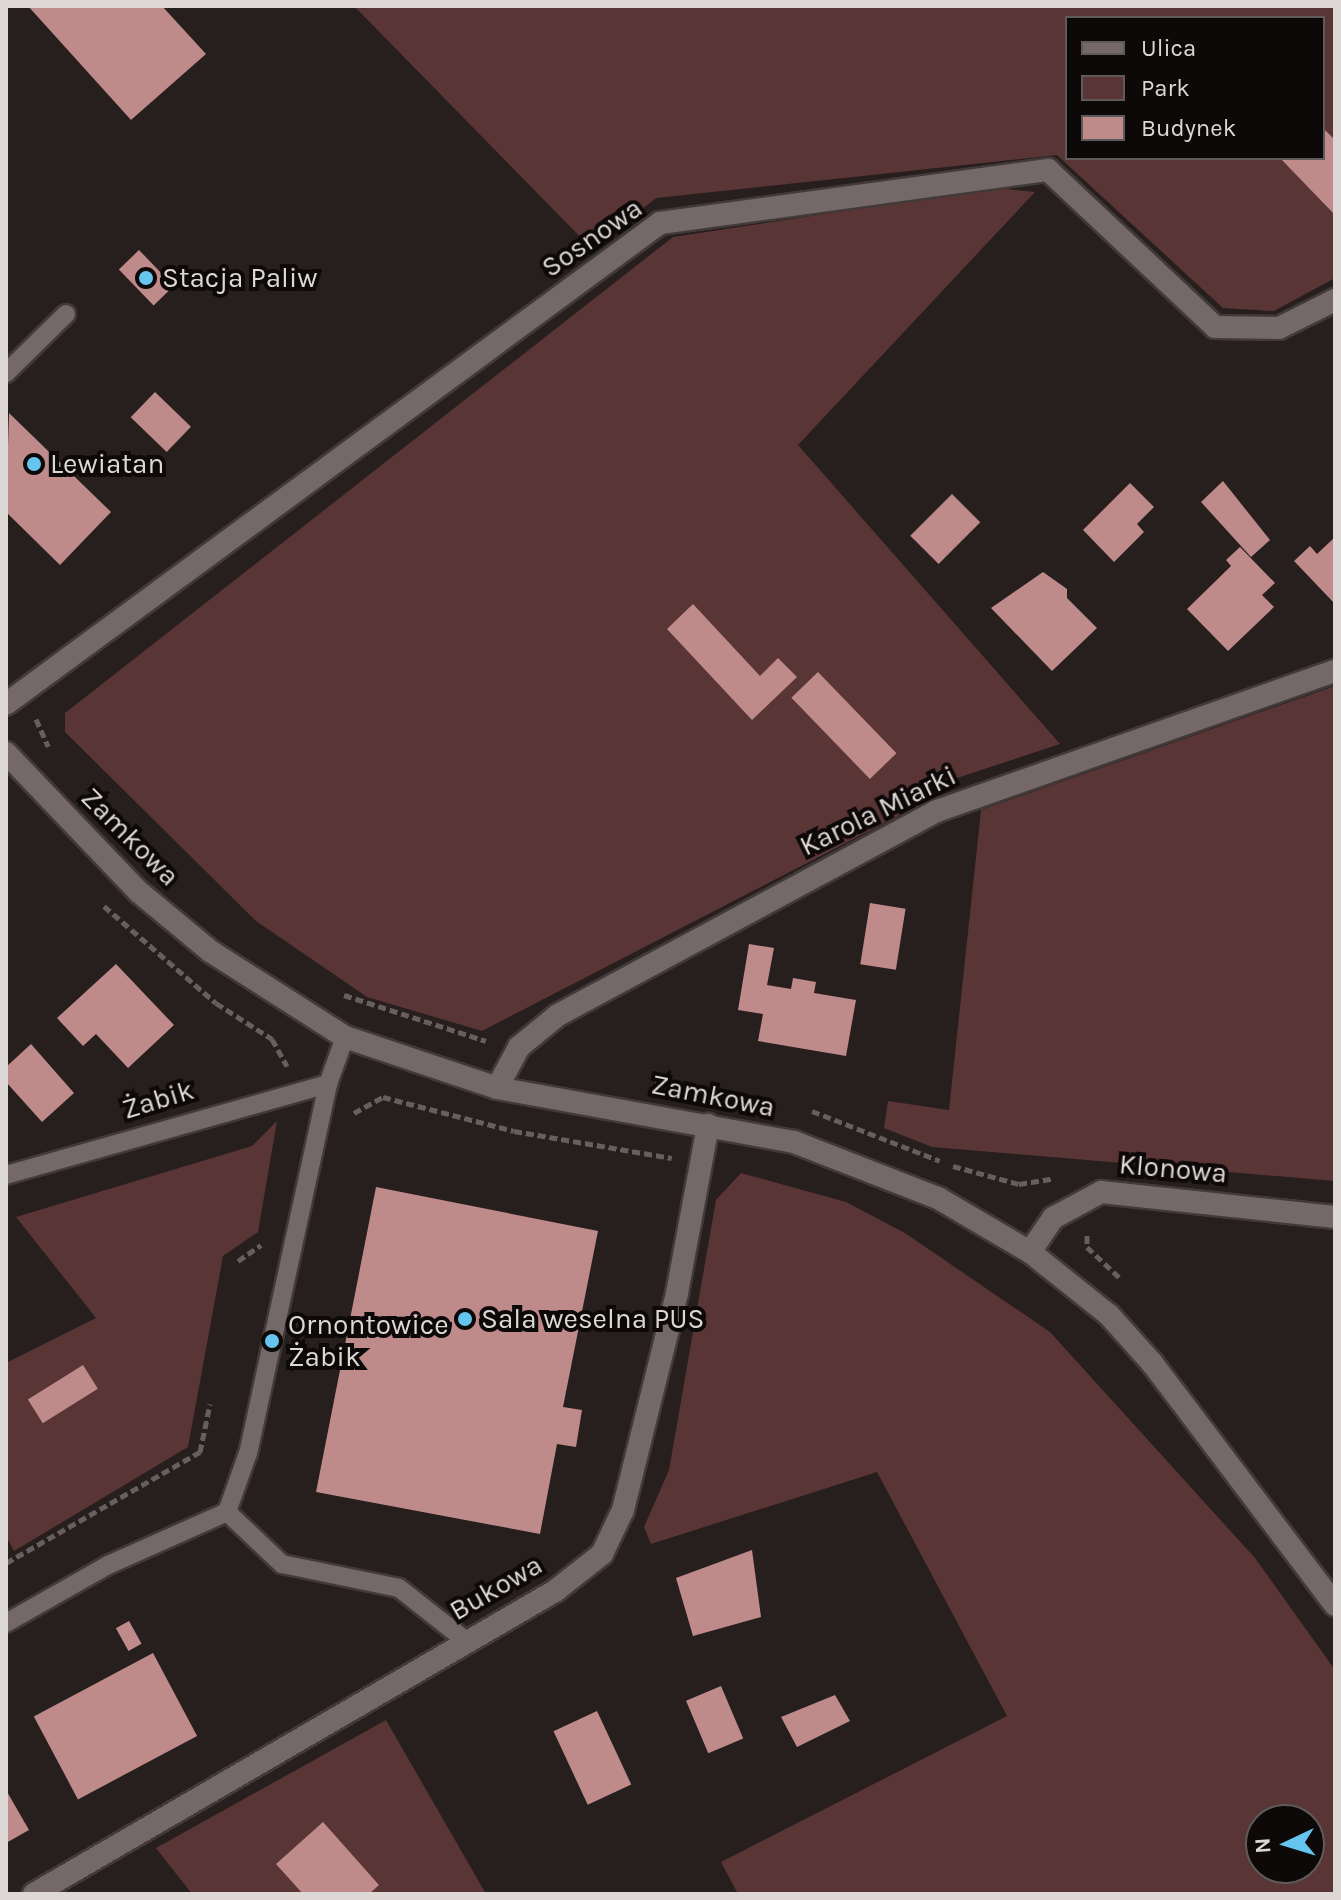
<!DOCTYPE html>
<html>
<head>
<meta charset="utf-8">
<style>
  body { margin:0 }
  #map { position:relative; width:1341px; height:1900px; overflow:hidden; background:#271e1e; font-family:Karla,sans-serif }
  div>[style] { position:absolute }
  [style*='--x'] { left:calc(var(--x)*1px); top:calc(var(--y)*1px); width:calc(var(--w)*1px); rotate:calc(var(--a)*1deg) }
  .green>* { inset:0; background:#5a3536 }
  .building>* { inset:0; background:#be8b8a; transform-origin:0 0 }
  .path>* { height:5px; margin-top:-2.5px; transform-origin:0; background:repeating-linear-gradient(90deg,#675f5f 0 8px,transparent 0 12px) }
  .roads { filter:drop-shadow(2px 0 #413a39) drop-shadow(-2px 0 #413a39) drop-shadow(0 2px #413a39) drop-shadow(0 -2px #413a39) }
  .service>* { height:18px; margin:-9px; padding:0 9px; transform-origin:9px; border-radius:9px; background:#746868 }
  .minor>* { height:22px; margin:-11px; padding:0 11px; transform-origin:11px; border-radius:11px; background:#746868 }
  .tertiary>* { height:22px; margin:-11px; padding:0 11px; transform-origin:11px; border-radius:11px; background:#746868 }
  .dots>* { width:22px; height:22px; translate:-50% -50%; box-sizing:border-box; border:4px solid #0d0909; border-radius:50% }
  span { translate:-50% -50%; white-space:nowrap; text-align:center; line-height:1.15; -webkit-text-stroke:8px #0d0909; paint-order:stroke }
  .street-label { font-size:28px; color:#ddd7d6 }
  .poi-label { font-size:28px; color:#ddd7d6 }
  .left { translate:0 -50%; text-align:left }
  .frame { position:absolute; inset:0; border:8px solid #ddd7d6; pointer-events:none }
  .legend { position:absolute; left:1065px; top:16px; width:260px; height:144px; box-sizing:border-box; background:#0d0909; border:2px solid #605b5b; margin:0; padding:10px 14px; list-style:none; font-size:24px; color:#ddd7d6 }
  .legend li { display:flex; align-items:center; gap:16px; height:40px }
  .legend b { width:40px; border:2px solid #605b5b }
  .north { position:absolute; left:1245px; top:1804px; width:80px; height:80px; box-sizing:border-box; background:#0d0909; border:2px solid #605b5b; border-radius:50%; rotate:266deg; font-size:22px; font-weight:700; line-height:32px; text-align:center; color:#ddd7d6 }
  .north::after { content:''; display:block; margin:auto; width:28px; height:36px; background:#65c5ef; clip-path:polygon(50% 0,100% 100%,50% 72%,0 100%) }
</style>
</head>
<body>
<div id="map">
  <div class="green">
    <div style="clip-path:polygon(evenodd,354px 6px,1335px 6px,1335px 278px,1274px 311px,1223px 308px,1057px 155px,656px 198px,592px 249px,354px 6px,1067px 18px,1323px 18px,1323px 158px,1067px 158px,1067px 18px)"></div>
    <div style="clip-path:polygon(995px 188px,1035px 192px,798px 445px,1060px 744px,918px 791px,900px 815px,482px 1031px,367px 997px,256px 921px,65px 732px,65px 713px,673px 237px)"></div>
    <div style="clip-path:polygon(1335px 686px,1335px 1181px,932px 1147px,884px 1128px,888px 1101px,949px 1110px,981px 810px)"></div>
    <div style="clip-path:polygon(277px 1121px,258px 1232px,223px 1256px,188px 1447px,14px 1551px,6px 1536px,6px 1363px,96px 1318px,16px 1217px,252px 1146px)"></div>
    <div style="clip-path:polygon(evenodd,741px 1173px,846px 1202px,905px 1233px,1050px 1332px,1255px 1558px,1335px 1670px,1335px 1894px,738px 1894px,721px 1862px,1007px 1716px,877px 1472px,651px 1544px,644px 1527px,669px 1470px,716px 1200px,741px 1173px,1261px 1820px,1309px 1820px,1309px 1868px,1261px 1868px,1261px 1820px)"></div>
    <div style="clip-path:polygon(386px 1720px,486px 1894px,192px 1894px,156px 1848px)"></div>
  </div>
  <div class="building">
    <div style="clip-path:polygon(28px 6px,162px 6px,206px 54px,131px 120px)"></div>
    <div style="clip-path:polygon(1323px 128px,1335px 140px,1335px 215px,1280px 158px,1323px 158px)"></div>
    <div style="left:139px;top:250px;width:50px;height:28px;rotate:46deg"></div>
    <div style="left:155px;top:392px;width:50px;height:35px;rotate:44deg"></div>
    <div style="clip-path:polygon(9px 413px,111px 512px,60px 565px,6px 512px)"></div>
    <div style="clip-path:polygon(1223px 481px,1270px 540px,1251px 557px,1201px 502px)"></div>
    <div style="clip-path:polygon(1130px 483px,1154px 507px,1137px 524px,1144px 532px,1114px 562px,1083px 530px)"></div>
    <div style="left:952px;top:494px;width:40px;height:59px;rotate:45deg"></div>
    <div style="clip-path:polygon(1335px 537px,1335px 604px,1294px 561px,1310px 546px,1317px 554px)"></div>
    <div style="clip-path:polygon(1240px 547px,1275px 583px,1262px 595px,1274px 607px,1228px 651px,1187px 609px,1231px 566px,1226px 560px)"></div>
    <div style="clip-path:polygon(1043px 572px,1067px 589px,1067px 598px,1097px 628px,1052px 671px,991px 608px)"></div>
    <div style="clip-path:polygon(693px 604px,760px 676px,778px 658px,797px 677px,752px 720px,667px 629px)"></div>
    <div style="left:818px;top:672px;width:113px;height:37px;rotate:46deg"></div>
    <div style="left:870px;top:903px;width:36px;height:62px;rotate:9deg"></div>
    <div style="clip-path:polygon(749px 944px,774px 948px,767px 985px,791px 989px,793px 978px,816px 982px,814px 993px,856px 1000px,846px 1056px,758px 1041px,763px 1014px,738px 1010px)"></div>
    <div style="clip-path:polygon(116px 964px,174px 1025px,128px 1068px,96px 1034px,83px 1046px,57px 1018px)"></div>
    <div style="clip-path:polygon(31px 1044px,74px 1093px,42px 1122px,6px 1082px,6px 1067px)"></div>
    <div style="clip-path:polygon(376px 1187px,598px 1231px,563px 1407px,582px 1410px,576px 1447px,557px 1444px,540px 1534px,316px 1492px)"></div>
    <div style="left:83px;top:1365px;width:28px;height:65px;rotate:58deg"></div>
    <div style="clip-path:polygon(752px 1550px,761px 1617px,693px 1636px,676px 1578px)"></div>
    <div style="left:129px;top:1621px;width:26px;height:15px;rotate:61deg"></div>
    <div style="left:153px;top:1653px;width:94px;height:135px;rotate:62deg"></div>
    <div style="left:721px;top:1686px;width:57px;height:38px;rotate:67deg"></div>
    <div style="clip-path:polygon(835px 1695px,850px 1721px,797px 1747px,781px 1717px)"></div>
    <div style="left:597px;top:1711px;width:81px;height:48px;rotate:65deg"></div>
    <div style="clip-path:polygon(6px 1790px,29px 1830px,6px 1843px)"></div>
    <div style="clip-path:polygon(323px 1822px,379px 1885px,369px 1894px,303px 1894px,276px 1864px)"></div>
  </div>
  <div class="path">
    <div style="--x:36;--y:719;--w:30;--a:66"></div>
    <div style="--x:104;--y:906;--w:148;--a:40.9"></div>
    <div style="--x:216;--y:1003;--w:67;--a:32.7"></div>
    <div style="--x:272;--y:1039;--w:31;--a:61"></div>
    <div style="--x:344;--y:995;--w:149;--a:17.9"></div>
    <div style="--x:655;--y:1081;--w:118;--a:10.3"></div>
    <div style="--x:812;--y:1111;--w:137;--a:21.3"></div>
    <div style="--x:354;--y:1113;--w:33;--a:-29"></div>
    <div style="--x:383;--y:1097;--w:135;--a:14.5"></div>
    <div style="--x:514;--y:1131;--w:160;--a:9.7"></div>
    <div style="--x:953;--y:1166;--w:68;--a:15.3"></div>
    <div style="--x:1019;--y:1184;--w:33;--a:-9"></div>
    <div style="--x:1087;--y:1235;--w:12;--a:90"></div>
    <div style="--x:1087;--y:1247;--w:45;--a:43.2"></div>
    <div style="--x:238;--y:1261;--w:28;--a:-35"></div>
    <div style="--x:6;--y:1563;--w:224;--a:-29.8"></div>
    <div style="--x:200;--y:1452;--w:49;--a:-78.2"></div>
  </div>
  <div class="roads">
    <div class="service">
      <div style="--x:6;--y:373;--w:84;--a:-44.5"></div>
      <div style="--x:345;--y:1037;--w:50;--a:109.9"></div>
      <div style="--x:328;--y:1084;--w:378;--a:102.2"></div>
      <div style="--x:248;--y:1453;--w:63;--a:109.6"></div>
      <div style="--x:227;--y:1512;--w:76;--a:43.4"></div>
      <div style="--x:282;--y:1564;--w:119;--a:11.6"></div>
      <div style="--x:399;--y:1588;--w:85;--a:38.3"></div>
      <div style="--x:6;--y:1175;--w:335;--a:-15.8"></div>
      <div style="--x:6;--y:1623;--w:117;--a:-29.6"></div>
      <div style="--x:108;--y:1565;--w:130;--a:-24"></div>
    </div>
    <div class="minor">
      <div style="--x:6;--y:704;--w:812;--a:-36.33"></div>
      <div style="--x:660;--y:223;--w:392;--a:-7.8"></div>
      <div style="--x:1048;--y:170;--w:229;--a:43.2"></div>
      <div style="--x:1215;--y:327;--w:64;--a:0.9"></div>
      <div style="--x:1279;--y:328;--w:63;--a:-26.6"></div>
      <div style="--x:497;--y:1088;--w:47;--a:-61.8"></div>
      <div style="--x:519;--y:1047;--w:50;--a:-39.4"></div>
      <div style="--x:558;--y:1015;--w:430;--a:-28.3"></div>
      <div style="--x:937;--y:811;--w:422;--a:-19.4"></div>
      <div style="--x:1030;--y:1252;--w:41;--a:-55.9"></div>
      <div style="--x:1053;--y:1218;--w:55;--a:-28.4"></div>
      <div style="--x:1101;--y:1192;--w:235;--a:6.1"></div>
      <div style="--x:34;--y:1894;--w:603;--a:-30.18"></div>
      <div style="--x:555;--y:1591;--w:60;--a:-38.2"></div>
      <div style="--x:602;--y:1554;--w:49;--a:-64.5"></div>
      <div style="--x:623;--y:1510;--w:224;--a:-76"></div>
      <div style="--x:677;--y:1293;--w:171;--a:-79.5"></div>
    </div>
    <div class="tertiary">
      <div style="--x:6;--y:753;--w:192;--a:46.3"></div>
      <div style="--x:139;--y:892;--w:92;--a:39.7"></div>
      <div style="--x:210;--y:951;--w:160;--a:32.5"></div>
      <div style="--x:345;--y:1037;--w:160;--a:18.5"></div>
      <div style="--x:497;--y:1088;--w:302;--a:10.3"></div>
      <div style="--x:794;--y:1142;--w:155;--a:21.3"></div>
      <div style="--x:938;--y:1198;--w:107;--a:30.4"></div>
      <div style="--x:1030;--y:1252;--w:101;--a:38.6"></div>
      <div style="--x:1109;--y:1315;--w:64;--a:48.1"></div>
      <div style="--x:1152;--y:1363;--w:303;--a:52.9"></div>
    </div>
  </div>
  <div class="dots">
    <div style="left:146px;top:278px;background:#65c5ef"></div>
    <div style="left:34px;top:464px;background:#65c5ef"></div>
    <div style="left:465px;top:1319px;background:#65c5ef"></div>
    <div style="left:272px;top:1341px;background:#65c5ef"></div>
  </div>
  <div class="street-label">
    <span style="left:592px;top:238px;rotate:-35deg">Sosnowa</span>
    <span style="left:878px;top:811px;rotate:-26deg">Karola Miarki</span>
    <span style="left:130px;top:837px;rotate:45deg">Zamkowa</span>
    <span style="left:713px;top:1096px;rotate:11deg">Zamkowa</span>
    <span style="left:158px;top:1100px;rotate:-17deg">Żabik</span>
    <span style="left:1173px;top:1169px;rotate:5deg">Klonowa</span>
    <span style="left:496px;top:1588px;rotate:-30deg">Bukowa</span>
  </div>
  <div class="poi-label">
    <span class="left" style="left:162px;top:278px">Stacja Paliw</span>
    <span class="left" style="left:50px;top:464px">Lewiatan</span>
    <span class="left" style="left:481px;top:1319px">Sala weselna PUS</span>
    <span class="left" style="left:288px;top:1341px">Ornontowice<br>Żabik</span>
  </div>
  <div class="frame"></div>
  <ul class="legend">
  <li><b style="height:10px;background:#746868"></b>Ulica</li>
  <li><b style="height:22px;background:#5a3536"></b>Park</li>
  <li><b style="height:22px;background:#be8b8a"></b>Budynek</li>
  </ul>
  <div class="north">N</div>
</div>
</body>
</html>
